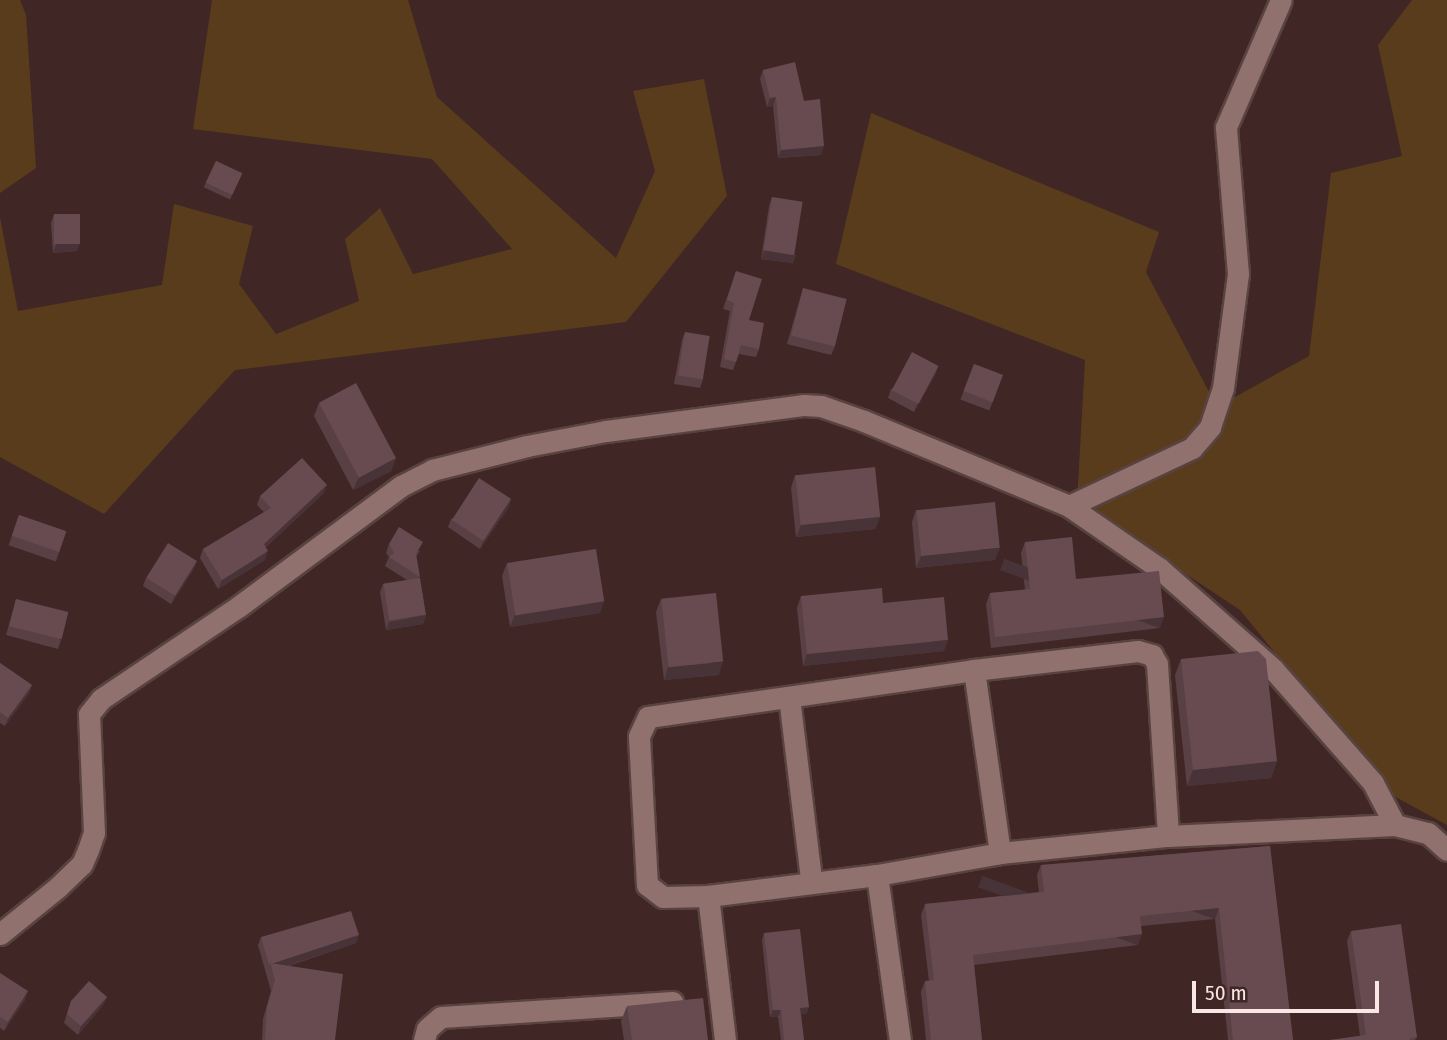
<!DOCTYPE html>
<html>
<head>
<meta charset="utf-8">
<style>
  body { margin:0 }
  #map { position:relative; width:1447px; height:1040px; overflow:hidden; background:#402624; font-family:"Fira Sans Condensed",sans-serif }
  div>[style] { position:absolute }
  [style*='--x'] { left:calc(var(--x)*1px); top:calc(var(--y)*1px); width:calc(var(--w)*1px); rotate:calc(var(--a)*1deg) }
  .green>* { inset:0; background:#593c1c }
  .roads { filter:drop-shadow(2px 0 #584341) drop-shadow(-2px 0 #584341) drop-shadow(0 2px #584341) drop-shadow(0 -2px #584341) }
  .street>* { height:21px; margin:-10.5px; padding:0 10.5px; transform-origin:10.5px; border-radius:10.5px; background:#90716d }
  .wall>* { inset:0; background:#594045; transform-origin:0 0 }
  .shaded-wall>* { inset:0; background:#483438; transform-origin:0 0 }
  .building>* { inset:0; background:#674b50; transform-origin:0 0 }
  span { translate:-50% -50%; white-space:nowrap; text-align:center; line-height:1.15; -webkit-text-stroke:7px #402624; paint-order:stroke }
  .scale { position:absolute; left:1192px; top:981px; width:187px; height:32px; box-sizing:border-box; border:4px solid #f8e7e5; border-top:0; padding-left:9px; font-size:21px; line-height:24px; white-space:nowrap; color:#f8e7e5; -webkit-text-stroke:5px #402624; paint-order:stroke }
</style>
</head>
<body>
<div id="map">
  <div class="green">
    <div style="clip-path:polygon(0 0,20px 0,26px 15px,36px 168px,0 193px)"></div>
    <div style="clip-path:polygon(212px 0,408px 0,437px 97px,616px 258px,655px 171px,633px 91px,704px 79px,727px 196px,626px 322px,235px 370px,104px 514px,0 457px,0 217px,18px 311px,162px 285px,174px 204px,253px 226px,239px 284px,276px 334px,359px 301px,345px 239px,380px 208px,413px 274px,512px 249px,432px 159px,193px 129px)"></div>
    <div style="clip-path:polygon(1412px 0,1447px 0,1447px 825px,1390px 794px,1240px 610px,1077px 502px,1085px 360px,836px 264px,871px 113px,1159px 232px,1146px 272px,1217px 407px,1309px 356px,1331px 173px,1402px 156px,1378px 45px)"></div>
  </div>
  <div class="roads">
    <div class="street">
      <div style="--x:1069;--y:506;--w:136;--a:-25.2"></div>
      <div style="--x:1192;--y:448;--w:28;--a:-49"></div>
      <div style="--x:1210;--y:427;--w:41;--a:-71.6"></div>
      <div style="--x:1223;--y:388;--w:115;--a:-82.5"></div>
      <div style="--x:1238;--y:274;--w:147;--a:-94.7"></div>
      <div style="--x:1226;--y:127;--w:138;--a:-66.6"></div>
      <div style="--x:974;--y:670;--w:185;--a:81.9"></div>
      <div style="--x:789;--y:697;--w:184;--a:83.1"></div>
      <div style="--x:877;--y:875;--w:167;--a:82.1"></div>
      <div style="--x:708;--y:896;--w:45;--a:178.7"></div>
      <div style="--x:663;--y:897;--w:20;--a:-143"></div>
      <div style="--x:647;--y:885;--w:149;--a:-93.1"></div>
      <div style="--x:639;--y:736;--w:21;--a:-65"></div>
      <div style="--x:648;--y:717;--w:329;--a:-8.2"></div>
      <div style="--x:974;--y:670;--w:165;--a:-6.6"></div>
      <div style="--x:1138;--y:651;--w:15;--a:16"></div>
      <div style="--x:1152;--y:655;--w:10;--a:61"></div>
      <div style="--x:1157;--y:664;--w:172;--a:86.3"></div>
      <div style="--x:0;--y:934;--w:75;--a:-39"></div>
      <div style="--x:58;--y:887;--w:33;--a:-44"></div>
      <div style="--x:82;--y:864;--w:15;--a:-67"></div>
      <div style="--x:88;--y:850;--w:18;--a:-71"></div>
      <div style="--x:94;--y:833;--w:119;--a:-92.4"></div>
      <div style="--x:89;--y:714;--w:19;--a:-51"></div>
      <div style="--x:101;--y:699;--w:165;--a:-33.9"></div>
      <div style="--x:238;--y:607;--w:203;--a:-36.6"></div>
      <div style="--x:401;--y:486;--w:35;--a:-27"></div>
      <div style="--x:432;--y:470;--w:98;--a:-14.2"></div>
      <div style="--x:527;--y:446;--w:80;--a:-10.8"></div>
      <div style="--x:606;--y:431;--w:200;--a:-7.5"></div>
      <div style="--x:804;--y:405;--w:17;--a:3"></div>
      <div style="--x:821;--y:406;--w:46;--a:19.2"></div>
      <div style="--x:864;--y:421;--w:222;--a:22.5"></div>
      <div style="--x:1069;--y:506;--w:109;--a:34.6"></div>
      <div style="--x:1159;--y:568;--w:152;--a:41.5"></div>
      <div style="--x:1273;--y:669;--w:152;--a:48.7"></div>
      <div style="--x:1373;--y:783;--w:47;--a:62.4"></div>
      <div style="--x:424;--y:1040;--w:11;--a:-75"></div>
      <div style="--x:427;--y:1029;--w:18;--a:-41"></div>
      <div style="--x:441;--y:1017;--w:232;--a:-3.7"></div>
      <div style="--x:725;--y:1040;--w:145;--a:-96.7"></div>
      <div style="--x:708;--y:896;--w:170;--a:-7.1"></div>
      <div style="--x:877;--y:875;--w:125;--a:-10.1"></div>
      <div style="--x:1000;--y:853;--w:169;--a:-5.8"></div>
      <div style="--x:1168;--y:836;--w:227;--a:-2.8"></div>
      <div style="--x:1395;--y:825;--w:34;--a:14"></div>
      <div style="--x:1428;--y:833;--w:25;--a:42"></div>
    </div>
  </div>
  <div class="wall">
    <div style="clip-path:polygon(763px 70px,804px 101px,821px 155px,778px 158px,773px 106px,767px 107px,760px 79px)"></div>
    <div style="left:216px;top:161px;width:29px;height:29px;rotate:25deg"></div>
    <div style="clip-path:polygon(772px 197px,793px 263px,761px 259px,769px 206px)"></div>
    <div style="clip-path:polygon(54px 214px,80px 242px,77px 251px,53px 253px,51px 223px)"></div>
    <div style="clip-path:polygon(736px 271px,749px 320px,759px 349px,756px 357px,739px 354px,733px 370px,720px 367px,730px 311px,723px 309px)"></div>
    <div style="clip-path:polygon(803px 288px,835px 346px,831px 355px,787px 344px)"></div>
    <div style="clip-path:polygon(685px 332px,703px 379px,700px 388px,674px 384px,682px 340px)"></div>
    <div style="left:974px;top:364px;width:31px;height:38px;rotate:21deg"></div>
    <div style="clip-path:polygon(938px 366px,935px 375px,914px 412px,888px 398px,891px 389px)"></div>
    <div style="clip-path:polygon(319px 403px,396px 458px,391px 471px,353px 490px,314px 416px)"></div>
    <div style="clip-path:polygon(795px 475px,880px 517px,875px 529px,796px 537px,791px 488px)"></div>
    <div style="clip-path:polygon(324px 493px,266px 547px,265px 560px,218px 589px,200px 558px,203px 549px,264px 512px,257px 505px,260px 496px)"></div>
    <div style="clip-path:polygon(511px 499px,508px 508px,480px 549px,448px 527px,451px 519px)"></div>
    <div style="clip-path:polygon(916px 510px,995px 560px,916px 568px,912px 522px)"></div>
    <div style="left:19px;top:515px;width:50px;height:32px;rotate:19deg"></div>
    <div style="clip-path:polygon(1025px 542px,1076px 579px,1160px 628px,991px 648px,986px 604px,990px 593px,1025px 590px,1021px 553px)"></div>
    <div style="clip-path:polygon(389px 544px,420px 551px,416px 557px,426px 615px,423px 624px,386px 630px,380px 592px,383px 584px,407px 580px,385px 566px,389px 557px,386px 553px)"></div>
    <div style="clip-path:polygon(197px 561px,193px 570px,171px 604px,143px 586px,146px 578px)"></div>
    <div style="clip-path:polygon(507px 563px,600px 613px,510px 627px,502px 576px)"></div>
    <div style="clip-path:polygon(801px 596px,883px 603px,944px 651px,803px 666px,797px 608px)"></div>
    <div style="clip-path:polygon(16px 599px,61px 640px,58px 649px,6px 635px)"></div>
    <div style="clip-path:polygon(661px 599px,719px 675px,664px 680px,656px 612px)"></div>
    <div style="clip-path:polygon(1181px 659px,1277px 761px,1271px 778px,1187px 786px,1175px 675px)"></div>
    <div style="clip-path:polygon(0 663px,32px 685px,29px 693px,5px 726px,0 723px)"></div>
    <div style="clip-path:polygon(1270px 846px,1293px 1040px,1228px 1040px,1215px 919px,1141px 926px,1138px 945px,974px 965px,982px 1040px,926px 1040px,921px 992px,925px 981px,929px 981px,921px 915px,925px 904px,1039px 892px,1037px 875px,1041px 865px)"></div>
    <div style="clip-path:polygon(1351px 931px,1417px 1037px,1415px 1040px,1330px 1040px,1360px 1036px,1347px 941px)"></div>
    <div style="clip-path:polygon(764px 933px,809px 1007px,806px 1014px,801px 1014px,804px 1040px,781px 1040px,778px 1017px,770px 1017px,762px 940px)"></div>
    <div style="clip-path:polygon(261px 937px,356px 943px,289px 966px,335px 1040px,262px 1040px,263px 1019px,271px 991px,258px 945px)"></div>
    <div style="clip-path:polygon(0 973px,25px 1000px,4px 1031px,0 1028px)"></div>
    <div style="clip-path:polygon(107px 997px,103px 1005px,78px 1035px,64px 1023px,71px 1001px)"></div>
    <div style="clip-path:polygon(627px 1006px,708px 1040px,624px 1040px,621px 1021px)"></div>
  </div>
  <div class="shaded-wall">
    <div style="clip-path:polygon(776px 97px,773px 106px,767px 107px,770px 98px)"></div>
    <div style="clip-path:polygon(824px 146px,821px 155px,778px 158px,781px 150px)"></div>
    <div style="clip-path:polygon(80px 242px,77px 251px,53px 253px,56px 244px)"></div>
    <div style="clip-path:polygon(764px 250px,796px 255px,793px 263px,761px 259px)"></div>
    <div style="clip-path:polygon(938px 366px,935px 375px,914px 412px,917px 404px)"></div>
    <div style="clip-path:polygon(396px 458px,391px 471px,353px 490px,358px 478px)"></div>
    <div style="clip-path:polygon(327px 485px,324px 493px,260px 552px,264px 544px)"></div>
    <div style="clip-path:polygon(511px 499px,508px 508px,480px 549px,483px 541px)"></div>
    <div style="clip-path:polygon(880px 517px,875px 529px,796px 537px,801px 525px)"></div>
    <div style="clip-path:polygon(1000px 548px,995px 560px,916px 568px,921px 556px)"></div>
    <div style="clip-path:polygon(268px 551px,265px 560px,218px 589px,222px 580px)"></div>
    <div style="clip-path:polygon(197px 561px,193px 570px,171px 604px,175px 595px)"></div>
    <div style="clip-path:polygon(604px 601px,600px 613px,510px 627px,515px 614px)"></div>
    <div style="clip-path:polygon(426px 615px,423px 624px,386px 630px,389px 622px)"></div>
    <div style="left:1164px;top:617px;width:12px;height:170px;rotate:110deg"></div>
    <div style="clip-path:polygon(948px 640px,944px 651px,803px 666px,807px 654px)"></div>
    <div style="clip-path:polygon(723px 662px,719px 675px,664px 680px,668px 667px)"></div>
    <div style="clip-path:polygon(32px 685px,29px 693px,5px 726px,8px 718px)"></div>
    <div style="clip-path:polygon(1277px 761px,1271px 778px,1187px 786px,1193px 770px)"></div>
    <div style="left:1219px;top:908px;width:12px;height:79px;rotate:110deg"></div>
    <div style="left:1142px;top:934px;width:12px;height:170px;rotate:110deg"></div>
    <div style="clip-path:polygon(359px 935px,356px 943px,272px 971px,270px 964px)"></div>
    <div style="clip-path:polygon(28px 991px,25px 1000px,4px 1031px,8px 1022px)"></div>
    <div style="clip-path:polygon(107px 997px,103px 1005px,78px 1035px,81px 1026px)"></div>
    <div style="clip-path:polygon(809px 1007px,806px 1014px,798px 1015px,800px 1008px)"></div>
    <div style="clip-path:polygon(773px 1010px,781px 1010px,778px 1017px,770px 1017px)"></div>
  </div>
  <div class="building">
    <div style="clip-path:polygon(795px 62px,804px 101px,820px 99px,824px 146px,781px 150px,776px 97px,770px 98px,763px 70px)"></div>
    <div style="left:216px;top:161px;width:29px;height:24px;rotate:25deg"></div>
    <div style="left:772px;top:197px;width:31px;height:54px;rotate:9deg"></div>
    <div style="left:54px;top:214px;width:26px;height:30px"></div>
    <div style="clip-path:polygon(736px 271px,762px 279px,749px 320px,764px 323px,759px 349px,741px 345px,736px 362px,724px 359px,734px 303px,727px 300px)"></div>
    <div style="left:803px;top:288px;width:45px;height:49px;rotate:14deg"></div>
    <div style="left:685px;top:332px;width:25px;height:44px;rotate:9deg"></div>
    <div style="left:912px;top:352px;width:30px;height:43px;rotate:28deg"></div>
    <div style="left:974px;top:364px;width:31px;height:29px;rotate:21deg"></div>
    <div style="left:356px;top:383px;width:85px;height:42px;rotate:62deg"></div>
    <div style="clip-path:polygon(302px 458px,327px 485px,264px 544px,268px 551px,222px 580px,203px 549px,271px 508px,260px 496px)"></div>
    <div style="left:875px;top:467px;width:50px;height:80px;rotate:84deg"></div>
    <div style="left:479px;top:478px;width:38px;height:50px;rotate:33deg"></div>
    <div style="left:995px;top:502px;width:46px;height:79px;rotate:84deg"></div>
    <div style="left:19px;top:515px;width:50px;height:22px;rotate:19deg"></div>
    <div style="clip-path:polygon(399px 527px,423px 542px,416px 554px,420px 577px,389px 557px,394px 553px,389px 544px)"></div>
    <div style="clip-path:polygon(1072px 537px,1076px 579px,1159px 571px,1164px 617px,995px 637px,990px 593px,1030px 589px,1025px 542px)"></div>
    <div style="left:168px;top:543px;width:34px;height:41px;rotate:32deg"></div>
    <div style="left:596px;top:549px;width:53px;height:90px;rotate:81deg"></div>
    <div style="left:420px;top:578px;width:37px;height:37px;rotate:81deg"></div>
    <div style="clip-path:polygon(882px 588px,883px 603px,944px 597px,948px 640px,807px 654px,801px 596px)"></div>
    <div style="left:716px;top:593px;width:69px;height:55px;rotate:84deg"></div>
    <div style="left:16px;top:599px;width:54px;height:28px;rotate:14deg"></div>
    <div style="clip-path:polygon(1258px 651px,1266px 659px,1277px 761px,1193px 770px,1181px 659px)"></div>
    <div style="clip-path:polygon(0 663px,32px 685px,8px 718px,0 712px)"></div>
    <div style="clip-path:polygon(1270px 846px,1293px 1040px,1233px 1040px,1219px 908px,1140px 916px,1142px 934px,973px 955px,982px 1040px,931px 1040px,925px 981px,934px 980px,925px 904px,1044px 892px,1041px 865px)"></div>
    <div style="clip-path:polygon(351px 911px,359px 935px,274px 963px,270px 963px,269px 965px,261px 937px)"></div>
    <div style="clip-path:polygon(1401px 924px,1417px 1037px,1410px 1038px,1410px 1040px,1330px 1040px,1366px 1035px,1351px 931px)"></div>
    <div style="clip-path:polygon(800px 929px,809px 1007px,800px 1008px,804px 1040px,784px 1040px,781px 1010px,773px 1010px,764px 933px)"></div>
    <div style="clip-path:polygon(270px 963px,343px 974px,335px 1040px,265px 1040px,267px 1007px,275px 980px)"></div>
    <div style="clip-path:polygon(0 973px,28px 991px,8px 1022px,0 1017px)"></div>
    <div style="clip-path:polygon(89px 981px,107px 997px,81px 1026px,67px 1014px,71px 1001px)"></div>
    <div style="clip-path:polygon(703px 998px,708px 1040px,632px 1040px,627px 1006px)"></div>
  </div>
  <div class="scale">50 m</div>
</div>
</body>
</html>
